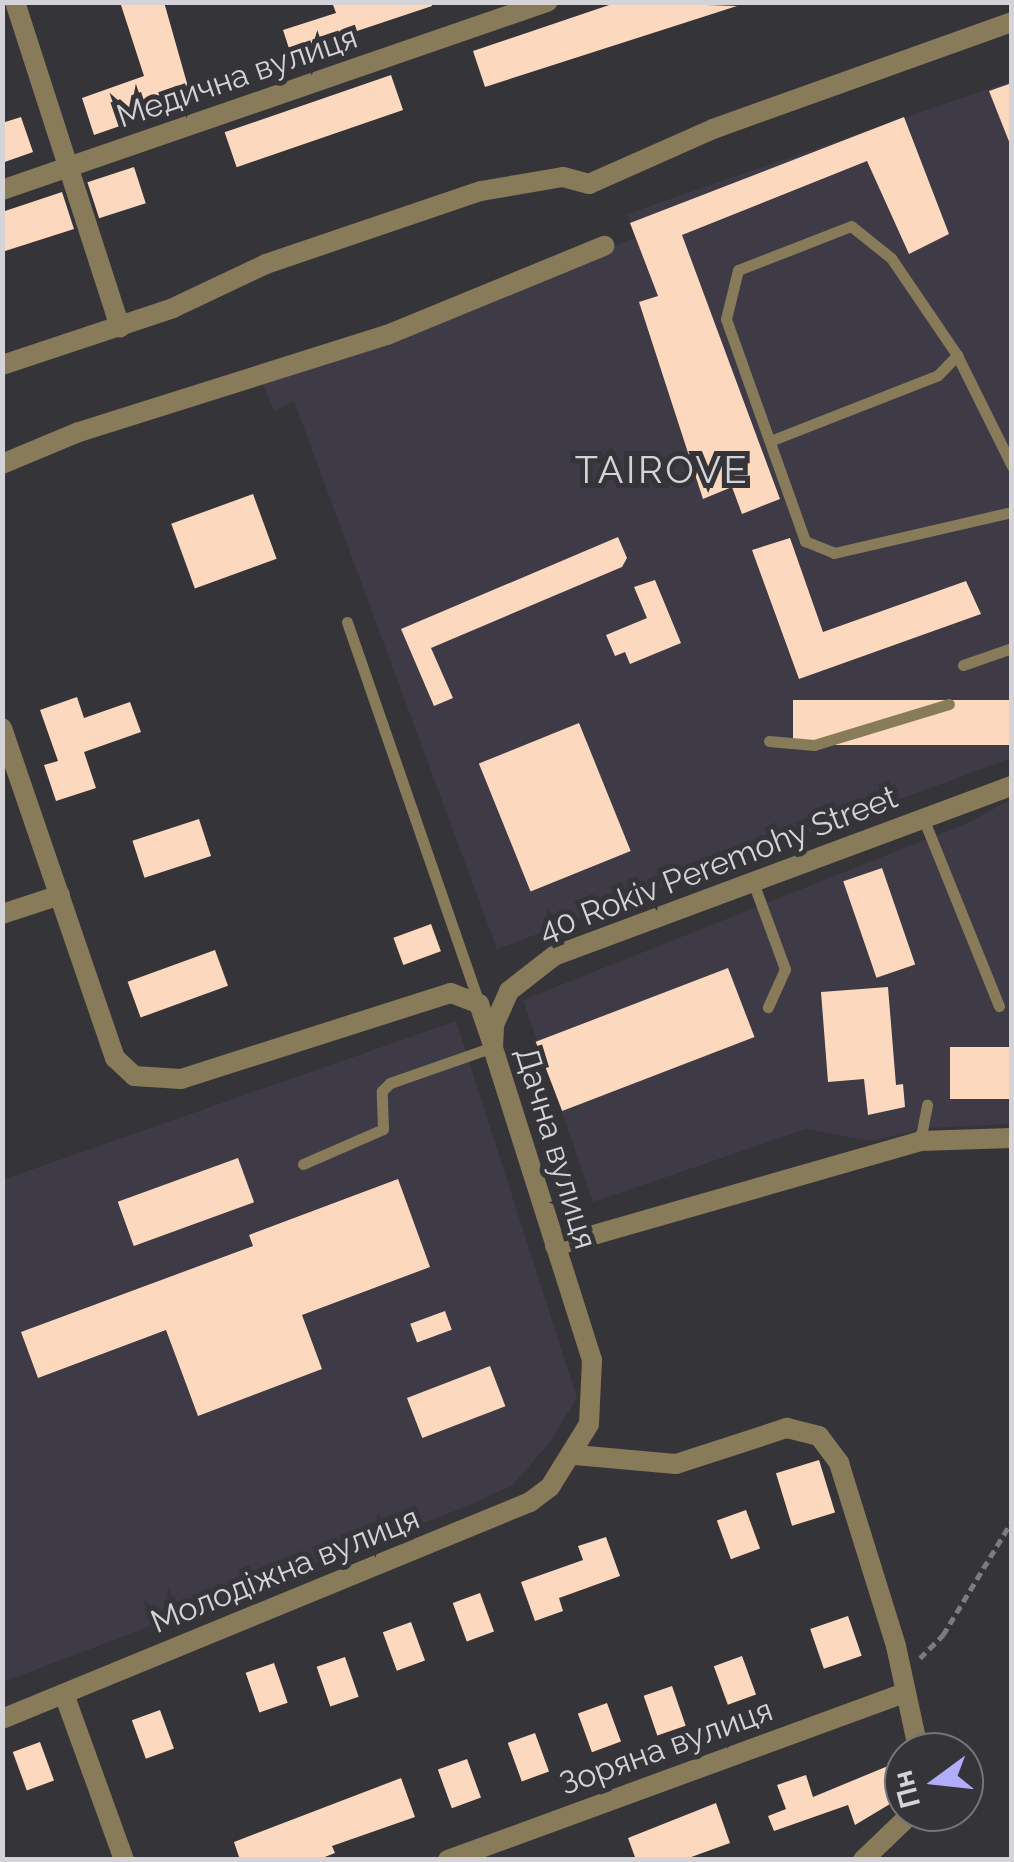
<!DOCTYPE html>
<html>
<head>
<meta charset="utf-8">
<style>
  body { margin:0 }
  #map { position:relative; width:1014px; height:1862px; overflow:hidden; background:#353439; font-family:Raleway,sans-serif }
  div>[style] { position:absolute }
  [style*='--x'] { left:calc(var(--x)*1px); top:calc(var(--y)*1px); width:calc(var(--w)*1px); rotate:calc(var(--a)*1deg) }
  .built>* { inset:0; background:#3e3a46 }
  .building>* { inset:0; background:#fbd8be; transform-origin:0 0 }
  .path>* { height:5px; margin-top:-2.5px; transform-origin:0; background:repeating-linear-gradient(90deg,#7c7b7f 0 8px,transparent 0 13px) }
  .service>* { height:11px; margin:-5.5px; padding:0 5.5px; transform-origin:5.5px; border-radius:5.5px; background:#877b59 }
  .minor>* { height:20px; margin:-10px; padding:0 10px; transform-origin:10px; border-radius:10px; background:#877b59 }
  .tertiary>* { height:20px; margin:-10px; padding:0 10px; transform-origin:10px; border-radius:10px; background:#877b59 }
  span { translate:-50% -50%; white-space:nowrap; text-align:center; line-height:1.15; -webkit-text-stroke:10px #353439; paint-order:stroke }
  .street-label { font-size:32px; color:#d4d3d7 }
  .quarter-label { font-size:38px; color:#d4d3d7; letter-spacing:2.5px }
  .frame { position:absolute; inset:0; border:5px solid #d4d3d7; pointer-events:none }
  .north { position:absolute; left:884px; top:1732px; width:100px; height:100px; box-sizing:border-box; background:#353439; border:2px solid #757478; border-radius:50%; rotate:255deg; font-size:28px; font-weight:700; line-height:40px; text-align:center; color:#d4d3d7 }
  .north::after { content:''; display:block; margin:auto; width:35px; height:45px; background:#b1adfa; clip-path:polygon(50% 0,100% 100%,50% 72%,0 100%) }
</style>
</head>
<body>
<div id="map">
  <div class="built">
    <div style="clip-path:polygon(1011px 81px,1011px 758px,497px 949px,294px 401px,274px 411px,263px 384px,635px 238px,627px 214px)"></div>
    <div style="clip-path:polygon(1011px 799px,1011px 1124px,928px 1128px,871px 1141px,806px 1129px,593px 1202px,523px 1000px,972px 821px)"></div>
    <div style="clip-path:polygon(456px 1021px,577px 1398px,549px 1443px,513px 1485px,468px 1506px,3px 1682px,2px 1180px)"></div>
  </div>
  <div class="building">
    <div style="clip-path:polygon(120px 2px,164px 2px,192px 101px,94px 135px,82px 98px,144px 76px)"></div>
    <div style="clip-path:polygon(332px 2px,431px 2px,432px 6px,330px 40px,335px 53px,295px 67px,283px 30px,336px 13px)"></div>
    <div style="clip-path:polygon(618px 2px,737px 6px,485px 87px,473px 51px)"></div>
    <div style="left:391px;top:75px;width:37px;height:176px;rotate:71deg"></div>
    <div style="clip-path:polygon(1012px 83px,1012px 144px,1010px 144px,989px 91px)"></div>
    <div style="clip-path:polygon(21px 117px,33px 152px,2px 163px,2px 123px)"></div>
    <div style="clip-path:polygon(904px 117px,949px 234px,909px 254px,867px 161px,682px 235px,780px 499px,742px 514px,732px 487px,703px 499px,639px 302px,658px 296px,630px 223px)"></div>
    <div style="left:134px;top:167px;width:38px;height:49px;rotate:72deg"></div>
    <div style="clip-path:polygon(62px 192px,74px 229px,2px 252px,2px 212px)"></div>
    <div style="left:253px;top:494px;width:69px;height:87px;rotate:70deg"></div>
    <div style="clip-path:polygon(618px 537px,627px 558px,622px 567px,431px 648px,453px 698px,434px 706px,401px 629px)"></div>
    <div style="clip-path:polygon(790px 538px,823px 632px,966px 581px,981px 614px,799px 679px,752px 550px)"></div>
    <div style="clip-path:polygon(655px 580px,681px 643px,630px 664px,625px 652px,615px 656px,606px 635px,647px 618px,634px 587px)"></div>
    <div style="clip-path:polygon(77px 697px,84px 718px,130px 702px,141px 732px,84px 752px,96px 788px,56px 801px,44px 765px,58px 761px,40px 710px)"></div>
    <div style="left:1012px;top:700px;width:45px;height:219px;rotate:90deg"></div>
    <div style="left:579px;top:723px;width:138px;height:108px;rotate:68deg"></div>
    <div style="left:199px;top:819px;width:39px;height:70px;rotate:72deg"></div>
    <div style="left:882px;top:868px;width:102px;height:41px;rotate:71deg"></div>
    <div style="left:431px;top:924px;width:29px;height:40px;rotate:70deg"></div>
    <div style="left:215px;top:950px;width:38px;height:93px;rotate:70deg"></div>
    <div style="left:728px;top:968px;width:74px;height:206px;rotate:69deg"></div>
    <div style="clip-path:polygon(888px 987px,896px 1085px,903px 1084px,905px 1107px,868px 1115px,864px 1079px,828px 1082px,821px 992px)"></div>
    <div style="left:1012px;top:1047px;width:52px;height:62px;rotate:90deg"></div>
    <div style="left:238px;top:1158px;width:47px;height:128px;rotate:70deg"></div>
    <div style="clip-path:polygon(398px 1179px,430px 1267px,302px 1315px,322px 1369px,198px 1416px,166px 1330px,38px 1378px,21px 1332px,253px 1246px,249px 1235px)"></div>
    <div style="left:445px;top:1311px;width:20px;height:37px;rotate:70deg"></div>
    <div style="left:490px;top:1366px;width:43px;height:89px;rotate:69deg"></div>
    <div style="left:819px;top:1460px;width:55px;height:45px;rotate:73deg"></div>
    <div style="left:746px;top:1510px;width:41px;height:31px;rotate:70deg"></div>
    <div style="clip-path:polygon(606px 1537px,620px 1576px,559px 1598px,563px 1611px,535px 1621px,521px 1582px,583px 1560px,578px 1546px)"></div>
    <div style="left:480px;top:1593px;width:41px;height:29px;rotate:70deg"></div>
    <div style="left:848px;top:1616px;width:42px;height:40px;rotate:71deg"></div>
    <div style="left:411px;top:1622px;width:41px;height:30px;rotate:70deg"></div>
    <div style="left:742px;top:1656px;width:41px;height:30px;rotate:70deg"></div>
    <div style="left:345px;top:1657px;width:42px;height:30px;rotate:71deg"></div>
    <div style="left:274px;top:1663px;width:42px;height:30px;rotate:71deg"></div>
    <div style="left:672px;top:1686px;width:42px;height:30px;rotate:71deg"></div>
    <div style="left:607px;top:1703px;width:41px;height:31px;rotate:70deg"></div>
    <div style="left:160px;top:1710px;width:41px;height:30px;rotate:70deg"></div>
    <div style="left:535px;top:1733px;width:41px;height:29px;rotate:70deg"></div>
    <div style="left:40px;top:1742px;width:41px;height:29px;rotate:70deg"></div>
    <div style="left:467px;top:1759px;width:41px;height:31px;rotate:70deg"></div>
    <div style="clip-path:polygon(888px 1766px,900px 1798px,855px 1825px,848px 1805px,774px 1831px,768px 1816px,786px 1809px,777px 1785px,806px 1775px,813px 1797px)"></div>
    <div style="clip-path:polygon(401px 1778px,415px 1817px,332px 1846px,335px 1853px,317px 1860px,240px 1860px,234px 1842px)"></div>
    <div style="clip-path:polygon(716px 1803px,730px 1843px,683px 1860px,636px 1860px,628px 1838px)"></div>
  </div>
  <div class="path">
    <div style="--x:920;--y:1658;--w:33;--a:-45"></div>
    <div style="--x:943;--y:1635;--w:133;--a:-58.8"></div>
  </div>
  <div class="service">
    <div style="--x:770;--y:441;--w:180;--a:-21.4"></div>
    <div style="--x:938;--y:375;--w:28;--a:-46"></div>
    <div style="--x:1012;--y:466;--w:124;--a:-116.4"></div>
    <div style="--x:957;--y:355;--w:117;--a:-124.2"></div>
    <div style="--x:891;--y:258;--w:51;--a:-141.3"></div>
    <div style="--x:851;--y:226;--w:121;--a:158.7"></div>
    <div style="--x:738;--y:270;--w:50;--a:103.8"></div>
    <div style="--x:726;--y:319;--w:236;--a:70.4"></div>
    <div style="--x:805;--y:541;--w:31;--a:22"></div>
    <div style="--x:834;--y:553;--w:183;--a:-13"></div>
    <div style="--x:347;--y:622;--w:404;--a:70.9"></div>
    <div style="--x:963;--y:665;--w:52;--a:-19.1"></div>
    <div style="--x:769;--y:741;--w:45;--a:5.1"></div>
    <div style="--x:814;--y:745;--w:141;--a:-16.9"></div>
    <div style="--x:923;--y:818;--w:203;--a:68"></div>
    <div style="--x:753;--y:882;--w:93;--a:69.8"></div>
    <div style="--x:785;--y:969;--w:42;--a:114.1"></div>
    <div style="--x:920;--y:1141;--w:37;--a:-79"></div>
    <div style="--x:303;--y:1164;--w:87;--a:-23.6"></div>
    <div style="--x:383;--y:1129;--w:38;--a:-92"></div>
    <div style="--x:382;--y:1091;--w:11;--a:-45"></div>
    <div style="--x:390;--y:1083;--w:109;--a:-19.3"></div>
  </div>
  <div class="minor">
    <div style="--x:15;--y:2;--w:342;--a:72.1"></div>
    <div style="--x:2;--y:190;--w:577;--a:-19.03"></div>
    <div style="--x:2;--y:365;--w:180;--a:-18.4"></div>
    <div style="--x:173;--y:308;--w:103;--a:-25.3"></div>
    <div style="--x:266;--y:264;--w:227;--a:-18.8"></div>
    <div style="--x:481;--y:191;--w:83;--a:-9.7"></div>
    <div style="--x:563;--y:177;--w:27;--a:15"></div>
    <div style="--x:589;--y:184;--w:136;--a:-23.9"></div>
    <div style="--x:713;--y:129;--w:318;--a:-19.7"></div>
    <div style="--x:2;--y:464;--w:83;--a:-22.6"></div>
    <div style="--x:79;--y:432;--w:323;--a:-17.5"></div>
    <div style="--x:387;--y:335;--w:235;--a:-22.3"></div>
    <div style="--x:2;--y:728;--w:349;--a:71.1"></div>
    <div style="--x:115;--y:1058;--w:26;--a:43"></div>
    <div style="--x:134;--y:1076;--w:47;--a:3.7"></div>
    <div style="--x:181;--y:1079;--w:283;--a:-17.7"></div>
    <div style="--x:451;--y:993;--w:30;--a:21"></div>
    <div style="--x:479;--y:1004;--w:43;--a:71.1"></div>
    <div style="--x:2;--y:914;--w:61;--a:-18.1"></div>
    <div style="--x:555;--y:1246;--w:380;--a:-16"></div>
    <div style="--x:920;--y:1141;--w:92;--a:-1.9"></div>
    <div style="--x:575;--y:1455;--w:101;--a:5.1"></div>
    <div style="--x:676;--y:1464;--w:117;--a:-18"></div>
    <div style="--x:787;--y:1428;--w:33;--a:14"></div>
    <div style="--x:819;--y:1436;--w:34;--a:53"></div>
    <div style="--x:839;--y:1463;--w:192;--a:72.7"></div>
    <div style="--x:896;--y:1646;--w:108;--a:77.8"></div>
    <div style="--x:64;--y:1694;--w:177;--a:70.1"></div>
    <div style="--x:448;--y:1860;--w:487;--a:-20.1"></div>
    <div style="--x:863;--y:1860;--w:69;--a:-43.8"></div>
  </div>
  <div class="tertiary">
    <div style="--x:2;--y:1719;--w:571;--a:-22.34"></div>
    <div style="--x:530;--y:1502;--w:25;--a:-37"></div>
    <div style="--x:550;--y:1487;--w:74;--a:-58.2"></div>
    <div style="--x:589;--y:1424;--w:64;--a:-87.3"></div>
    <div style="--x:592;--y:1360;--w:328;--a:-107.6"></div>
    <div style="--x:493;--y:1047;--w:22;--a:-87"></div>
    <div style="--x:494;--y:1025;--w:37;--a:-66"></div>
    <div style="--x:509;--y:991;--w:57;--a:-37.9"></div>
    <div style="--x:554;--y:956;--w:489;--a:-20.4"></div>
  </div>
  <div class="street-label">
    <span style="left:237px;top:77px;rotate:-19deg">Медична вулиця</span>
    <span style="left:718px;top:864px;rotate:-21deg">40 Rokiv Peremohy Street</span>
    <span style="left:556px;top:1148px;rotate:73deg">Дачна вулиця</span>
    <span style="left:285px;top:1570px;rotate:-22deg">Молодіжна вулиця</span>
    <span style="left:666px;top:1747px;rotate:-20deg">Зоряна вулиця</span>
  </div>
  <div class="quarter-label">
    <span style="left:662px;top:470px">TAIROVE</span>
  </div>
  <div class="frame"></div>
  <div class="north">Пн</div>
</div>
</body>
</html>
